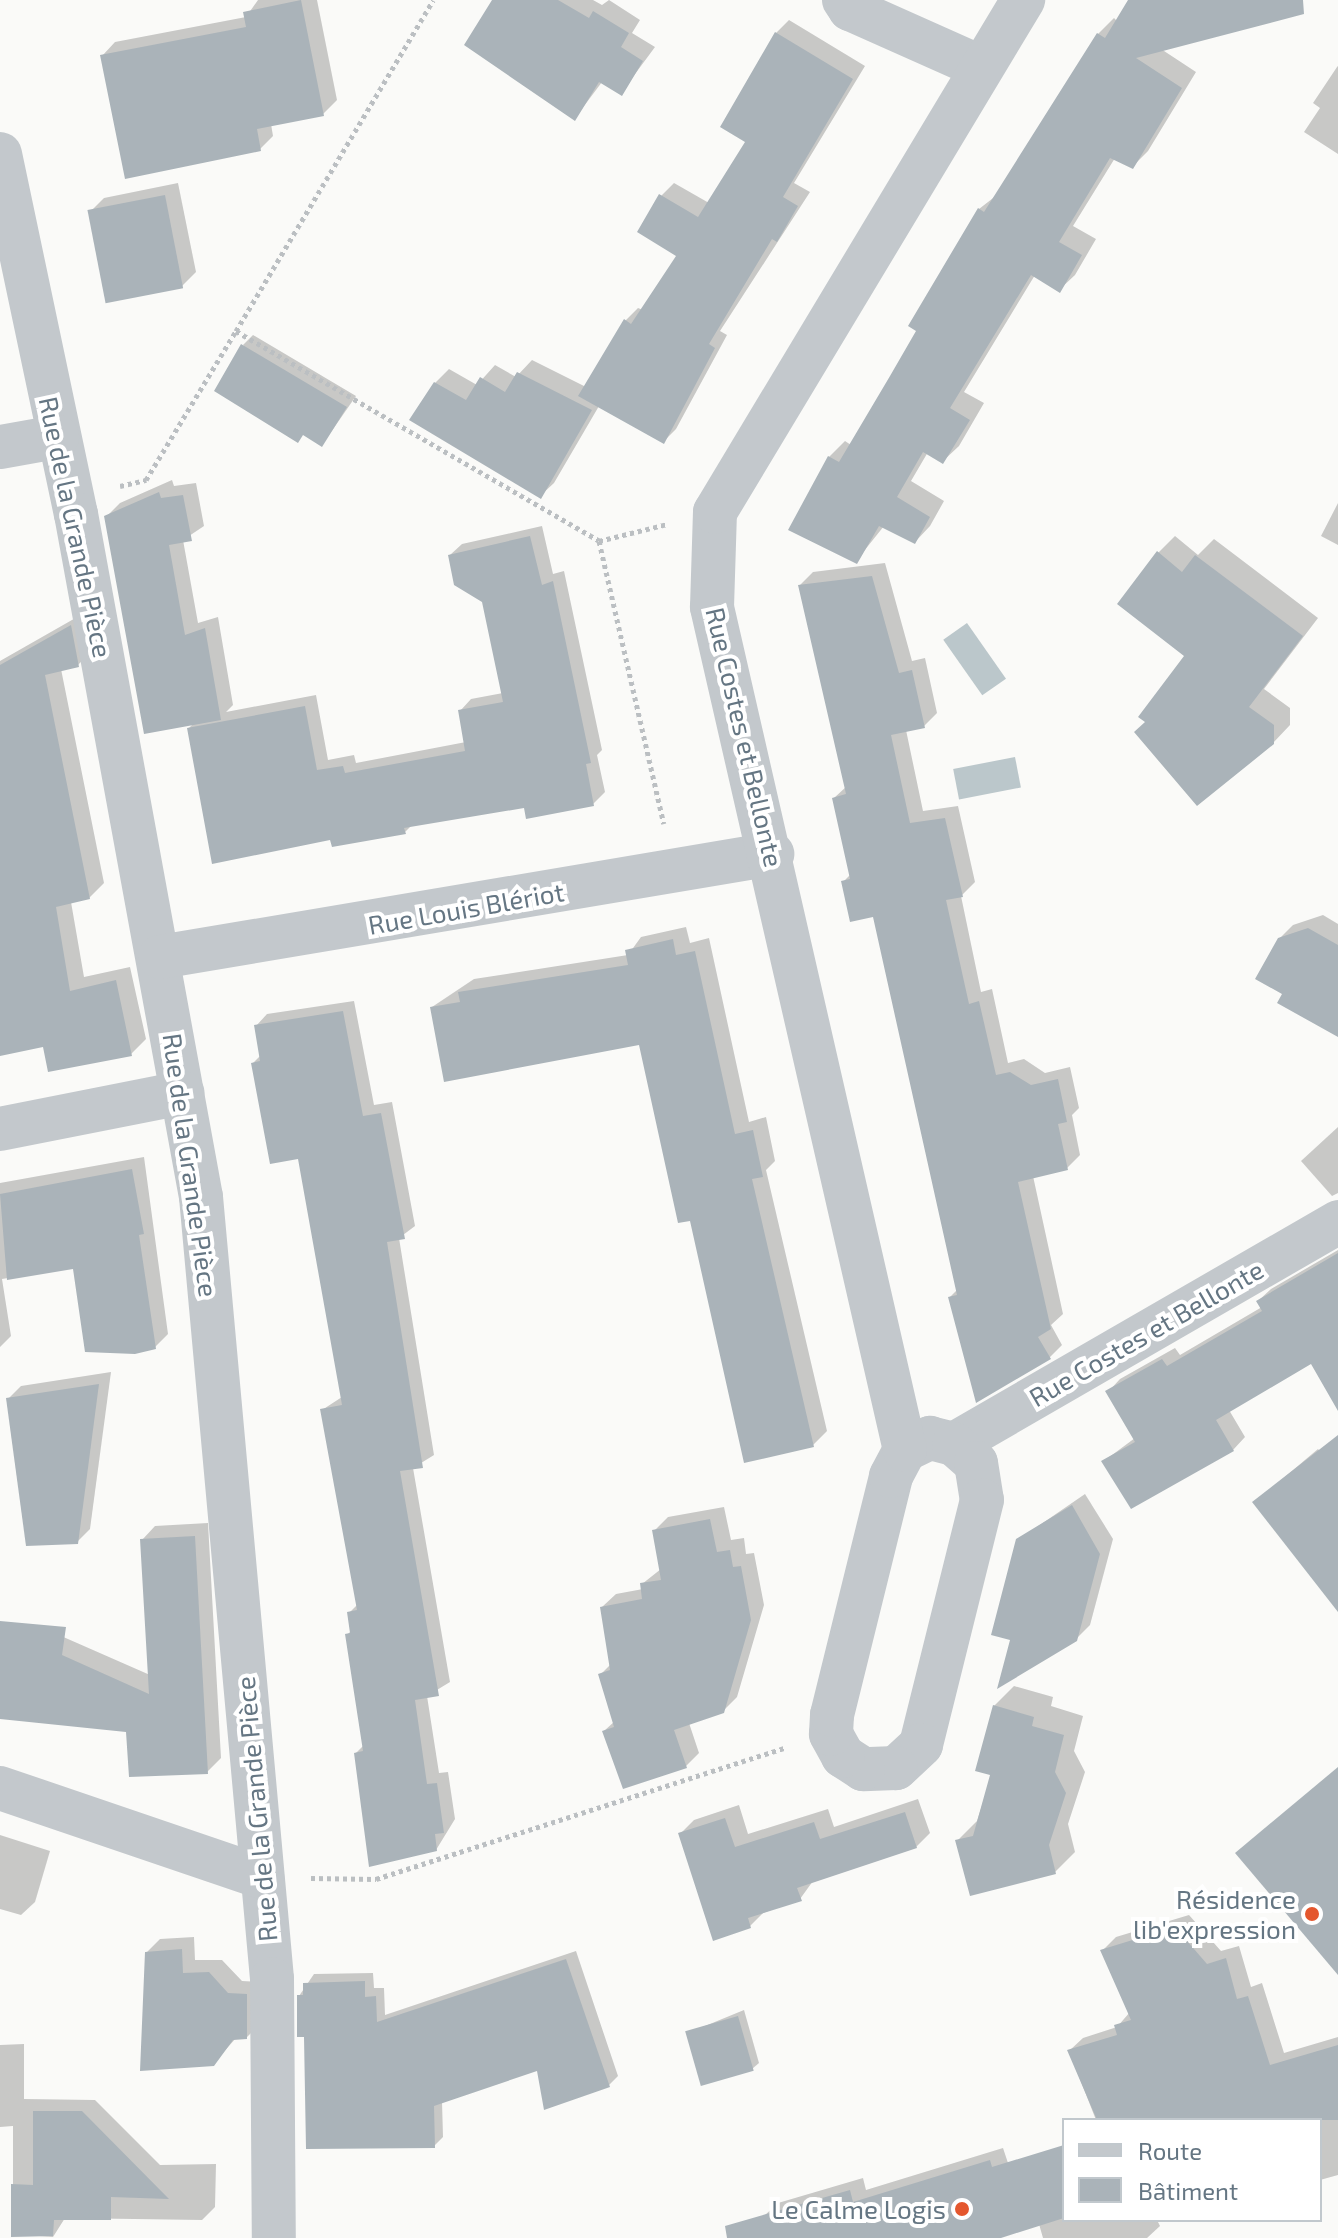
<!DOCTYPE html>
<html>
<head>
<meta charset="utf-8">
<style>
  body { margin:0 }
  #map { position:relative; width:1338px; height:2238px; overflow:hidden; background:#fafaf8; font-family:"Exo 2",sans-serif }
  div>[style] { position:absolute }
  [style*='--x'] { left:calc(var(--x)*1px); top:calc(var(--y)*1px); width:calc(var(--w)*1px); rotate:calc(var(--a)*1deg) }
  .water>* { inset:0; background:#bbc7cb; transform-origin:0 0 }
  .shadow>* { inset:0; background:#0003 }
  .building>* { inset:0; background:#aab3b9; transform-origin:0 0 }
  .path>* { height:5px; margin-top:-2.5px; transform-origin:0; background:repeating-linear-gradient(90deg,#bbbfc2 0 4px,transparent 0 8px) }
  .street>* { height:44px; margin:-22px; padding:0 22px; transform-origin:22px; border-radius:22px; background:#c3c8cc }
  .dots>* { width:22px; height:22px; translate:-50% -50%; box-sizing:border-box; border:4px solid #fff; border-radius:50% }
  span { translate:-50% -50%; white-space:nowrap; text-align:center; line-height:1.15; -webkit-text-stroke:8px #fff; paint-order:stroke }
  .street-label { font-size:26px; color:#657683 }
  .poi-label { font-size:26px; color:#657683 }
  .right { translate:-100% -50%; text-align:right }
  .legend { position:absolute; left:1062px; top:2118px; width:260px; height:104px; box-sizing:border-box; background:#fff; border:2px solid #c1c8cd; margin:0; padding:10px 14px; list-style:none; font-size:24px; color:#657683 }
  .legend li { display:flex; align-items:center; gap:16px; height:40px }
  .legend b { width:40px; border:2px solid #c1c8cd }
</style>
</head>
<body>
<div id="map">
  <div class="water">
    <div style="left:967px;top:623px;width:68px;height:29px;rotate:55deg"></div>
    <div style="left:1015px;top:757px;width:31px;height:63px;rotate:79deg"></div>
  </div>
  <div class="shadow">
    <div style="clip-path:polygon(258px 0,317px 0,337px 100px,323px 114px,271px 124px,273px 136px,260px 149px,102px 56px,115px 42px,246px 17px)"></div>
    <div style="clip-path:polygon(494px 0,593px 0,602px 5px,609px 0,640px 20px,632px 33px,655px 47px,621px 93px,602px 82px,575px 118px)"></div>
    <div style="clip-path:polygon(1130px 0,1266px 0,1161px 49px,1196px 72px,1148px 151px,1133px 166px,1115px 158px,1073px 226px,1096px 239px,1075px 275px,1059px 290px,1035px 275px,964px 392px,984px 403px,959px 446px,943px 461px,928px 452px,911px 481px,944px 501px,930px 526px,915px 542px,884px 526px,856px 561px,829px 457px,845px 441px,851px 445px,919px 331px,979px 209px,997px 195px,1098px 34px,1114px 18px,1117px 21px)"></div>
    <div style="clip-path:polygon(789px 20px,865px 66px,794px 183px,810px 192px,720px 331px,727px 335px,676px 429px,663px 442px,599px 406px,554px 483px,540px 496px,435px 383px,449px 369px,477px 385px,495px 365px,516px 377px,532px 360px,586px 387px,625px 321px,638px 308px,643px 310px,679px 256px,661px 196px,674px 183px,709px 203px,748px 141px,776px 33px)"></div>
    <div style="clip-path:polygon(1337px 67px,1338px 66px,1338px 154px,1304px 132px,1320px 108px,1313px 103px)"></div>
    <div style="clip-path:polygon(178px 183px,196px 272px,182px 286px,90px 212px,104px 198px)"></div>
    <div style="clip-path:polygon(253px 335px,356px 396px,322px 445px,243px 345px)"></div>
    <div style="clip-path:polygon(172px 480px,174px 486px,196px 483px,204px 526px,183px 540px,198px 623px,218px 617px,233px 705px,226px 712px,316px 695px,328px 760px,354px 755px,356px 763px,466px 742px,460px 711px,471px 699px,503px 693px,484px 601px,450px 555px,462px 544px,542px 526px,553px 574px,564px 571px,602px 750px,597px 755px,605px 792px,593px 804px,526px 805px,412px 825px,405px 832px,332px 838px,189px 728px,194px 723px,106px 517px,120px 503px)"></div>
    <div style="clip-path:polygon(1338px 503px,1338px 545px,1321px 536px)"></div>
    <div style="clip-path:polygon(1175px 536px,1198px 555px,1214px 539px,1318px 618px,1264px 689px,1290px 708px,1290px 725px,1273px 743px,1147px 721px,1187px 655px,1158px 553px)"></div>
    <div style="clip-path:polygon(885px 563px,912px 661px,925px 658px,937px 713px,924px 726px,906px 730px,923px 811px,958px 806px,975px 882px,961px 896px,981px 992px,992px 989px,1008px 1063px,1024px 1059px,1045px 1073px,1070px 1067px,1079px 1108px,1072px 1115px,1080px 1155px,1067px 1168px,1033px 1176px,1063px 1314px,1051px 1325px,1062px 1345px,1049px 1358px,950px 1297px,958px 1289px,875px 914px,843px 882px,851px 874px,834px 798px,847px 786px,800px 585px,813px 572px)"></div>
    <div style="clip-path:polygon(86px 612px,92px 650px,78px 665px,61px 669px,104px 883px,89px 898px,71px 902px,84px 977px,130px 967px,146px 1039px,131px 1054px,44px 1045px,0 1054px,0 661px)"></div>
    <div style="clip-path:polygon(1323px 915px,1338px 924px,1338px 1035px,1285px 993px,1279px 939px,1293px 925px)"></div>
    <div style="clip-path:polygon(686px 927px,690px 943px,709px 938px,749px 1122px,766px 1117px,775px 1161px,766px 1170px,827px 1431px,813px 1445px,692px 1218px,641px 1043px,432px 1007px,474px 979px,628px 955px,641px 937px)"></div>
    <div style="clip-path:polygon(354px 1001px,374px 1105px,392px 1102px,415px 1226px,399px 1238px,434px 1455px,413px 1468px,450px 1682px,427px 1696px,439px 1773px,448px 1772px,455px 1819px,436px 1850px,356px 1753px,364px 1745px,347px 1635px,352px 1630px,349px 1613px,358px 1604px,322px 1410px,342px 1397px,299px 1156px,253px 1063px,261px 1055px,256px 1026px,267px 1014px)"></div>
    <div style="clip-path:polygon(1338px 1127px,1338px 1193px,1332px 1196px,1301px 1161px)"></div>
    <div style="clip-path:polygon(144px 1157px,168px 1334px,155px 1347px,74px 1267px,2px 1279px,11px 1336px,0 1347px,0 1183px)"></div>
    <div style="clip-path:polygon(1338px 1250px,1338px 1407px,1311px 1361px,1229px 1410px,1245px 1437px,1233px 1450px,1104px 1461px,1135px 1438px,1108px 1392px,1120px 1379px,1175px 1348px,1180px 1355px,1262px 1307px,1258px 1301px,1271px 1289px)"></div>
    <div style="clip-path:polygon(111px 1372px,90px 1529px,77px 1542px,8px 1399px,21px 1386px)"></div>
    <div style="clip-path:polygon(1318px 1449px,1338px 1474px,1338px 1609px,1255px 1502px)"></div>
    <div style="clip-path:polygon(1085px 1494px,1113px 1539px,1090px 1625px,1076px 1639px,1012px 1639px,1018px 1540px)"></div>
    <div style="clip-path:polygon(724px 1507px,731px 1540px,744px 1538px,746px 1554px,754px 1553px,764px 1605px,737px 1697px,723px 1711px,689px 1723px,699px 1753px,686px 1766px,604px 1731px,615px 1721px,600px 1675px,611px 1664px,602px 1607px,616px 1594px,643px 1589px,642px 1584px,661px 1569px,655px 1530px,668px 1517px)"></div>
    <div style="clip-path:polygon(208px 1523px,221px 1758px,207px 1772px,128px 1730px,39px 1645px,52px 1632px,150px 1675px,142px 1540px,155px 1526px)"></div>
    <div style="clip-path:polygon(1014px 1686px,1053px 1697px,1051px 1706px,1083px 1716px,1074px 1751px,1085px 1772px,1068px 1824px,1075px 1852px,1055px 1872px,957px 1841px,977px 1821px,992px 1774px,994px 1706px)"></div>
    <div style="clip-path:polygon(918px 1799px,930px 1833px,916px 1847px,813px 1881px,800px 1899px,763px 1913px,750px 1926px,681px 1833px,694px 1820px,739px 1805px,748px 1834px,828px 1809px,834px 1827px)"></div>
    <div style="clip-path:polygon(0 1835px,50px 1851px,35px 1902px,21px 1915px,0 1909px)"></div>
    <div style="clip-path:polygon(1189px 1915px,1221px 1951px,1239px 1946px,1251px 1987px,1262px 1983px,1284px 2053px,1338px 2037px,1338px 2175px,1320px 2180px,1320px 2120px,1096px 2120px,1069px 2051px,1083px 2038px,1117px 2027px,1130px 2012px,1103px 1950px,1116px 1937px)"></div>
    <div style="clip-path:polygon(194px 1937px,195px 1960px,222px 1960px,242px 1981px,259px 1982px,260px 2024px,247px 2037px,236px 2038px,213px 2064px,147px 1952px,160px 1939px)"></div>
    <div style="clip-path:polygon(576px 1951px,618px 2076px,609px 2085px,538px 2068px,442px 2101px,443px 2137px,434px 2146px,306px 2034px,299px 1996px,314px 1974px,373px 1973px,374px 1988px,384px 1988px,385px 2015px)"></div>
    <div style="clip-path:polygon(744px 2010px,759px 2063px,752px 2069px,688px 2033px)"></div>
    <div style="clip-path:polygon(24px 2044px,24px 2099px,95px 2100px,160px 2165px,216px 2164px,215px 2207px,202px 2220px,65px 2218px,53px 2237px,13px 2234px,13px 2126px,0 2127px,0 2045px)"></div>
    <div style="clip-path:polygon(1003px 2148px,1011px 2172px,1064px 2157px,1064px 2220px,1157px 2220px,1160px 2226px,1147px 2238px,1043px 2238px,1039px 2224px,995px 2238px,771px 2238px,764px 2216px,778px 2203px,863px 2178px,866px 2190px)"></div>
  </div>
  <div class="building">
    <div style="clip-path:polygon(301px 0,324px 116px,257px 129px,261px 151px,125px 179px,100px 55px,246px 27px,243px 12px)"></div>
    <div style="clip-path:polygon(492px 0,558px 0,589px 18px,593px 11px,629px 33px,621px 47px,643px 61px,622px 96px,599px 82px,575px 121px,464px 45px)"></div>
    <div style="clip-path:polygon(1128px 0,1303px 0,1304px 14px,1136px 58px,1182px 88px,1133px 169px,1110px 158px,1059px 242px,1082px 255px,1060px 293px,1031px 275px,950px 408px,970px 420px,943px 464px,923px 452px,897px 497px,930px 517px,915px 544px,879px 526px,857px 564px,788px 530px,828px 456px,839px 462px,890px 376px,916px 331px,908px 326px,978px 208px,984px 212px,1097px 33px,1105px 38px)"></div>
    <div style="clip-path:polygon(775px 32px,853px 79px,783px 197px,798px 206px,777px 242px,772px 239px,709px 344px,715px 348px,664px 444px,578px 396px,624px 319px,631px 324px,676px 256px,637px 232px,659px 194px,698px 217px,745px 142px,720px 127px)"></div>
    <div style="left:165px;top:195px;width:95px;height:79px;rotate:79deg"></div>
    <div style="clip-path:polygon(241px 344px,347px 407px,322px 447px,303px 435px,298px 443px,214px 391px)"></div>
    <div style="clip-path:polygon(517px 372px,592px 410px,541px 499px,409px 420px,434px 382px,466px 400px,480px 377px,505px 392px)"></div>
    <div style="clip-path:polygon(159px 492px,161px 498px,183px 495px,192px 541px,169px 545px,185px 635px,205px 628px,221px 720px,144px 734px,104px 516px)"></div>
    <div style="clip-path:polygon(530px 536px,542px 585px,553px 581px,591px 763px,586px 764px,594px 806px,526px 819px,524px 808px,404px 828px,406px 834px,332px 847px,330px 840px,212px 864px,187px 728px,305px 706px,317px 770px,343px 766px,345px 773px,465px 751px,458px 710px,503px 702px,482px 602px,454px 585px,448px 555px)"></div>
    <div style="clip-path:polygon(1157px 551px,1182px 572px,1195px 555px,1303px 636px,1249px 707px,1274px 725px,1274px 744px,1197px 806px,1134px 732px,1145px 722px,1138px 717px,1184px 656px,1117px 604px)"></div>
    <div style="clip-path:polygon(872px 576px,899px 673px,912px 670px,925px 728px,891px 735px,910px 823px,945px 818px,963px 897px,946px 900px,969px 1004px,979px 1001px,996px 1075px,1010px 1072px,1031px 1085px,1058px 1079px,1067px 1122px,1058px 1124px,1068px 1170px,1018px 1182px,1051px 1329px,1038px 1337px,1051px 1359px,976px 1403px,948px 1297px,957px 1295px,873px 917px,850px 922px,841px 881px,850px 879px,832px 798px,846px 794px,798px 585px)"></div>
    <div style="clip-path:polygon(71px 625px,79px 667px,45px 675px,90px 899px,56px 907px,70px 991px,116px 980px,132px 1056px,48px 1072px,43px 1047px,0 1056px,0 665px)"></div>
    <div style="clip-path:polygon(1308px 928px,1338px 945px,1338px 1037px,1277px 1003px,1282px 994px,1255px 979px,1278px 938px)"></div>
    <div style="clip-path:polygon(673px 939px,676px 955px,695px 951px,735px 1134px,753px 1130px,763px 1177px,752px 1179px,814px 1447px,744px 1463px,690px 1221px,678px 1223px,639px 1045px,444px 1082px,430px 1007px,460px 1002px,458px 992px,628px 965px,625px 950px)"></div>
    <div style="clip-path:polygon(343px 1011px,363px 1116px,381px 1113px,405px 1239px,387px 1242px,423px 1468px,400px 1471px,439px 1696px,415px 1700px,427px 1784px,437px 1783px,444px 1833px,435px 1834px,437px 1851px,369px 1867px,354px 1753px,363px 1751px,345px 1634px,350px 1633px,347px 1612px,357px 1610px,320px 1409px,342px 1405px,298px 1159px,270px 1164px,251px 1063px,260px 1061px,254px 1025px)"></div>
    <div style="clip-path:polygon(132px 1169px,144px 1234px,139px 1235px,156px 1349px,135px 1354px,85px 1352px,73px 1269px,7px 1280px,0 1194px)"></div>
    <div style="clip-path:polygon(1338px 1253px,1338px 1411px,1311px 1364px,1216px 1420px,1234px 1451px,1131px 1509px,1101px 1461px,1135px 1442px,1105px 1391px,1162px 1359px,1167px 1366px,1262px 1311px,1256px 1301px)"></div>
    <div style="clip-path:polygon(99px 1384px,78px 1544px,26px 1546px,6px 1398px)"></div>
    <div style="clip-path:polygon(1338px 1435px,1338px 1612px,1252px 1502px)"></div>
    <div style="clip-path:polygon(1072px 1505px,1100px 1554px,1077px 1641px,997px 1689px,1010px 1640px,991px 1635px,1016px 1539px)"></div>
    <div style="clip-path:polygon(710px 1519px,717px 1552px,730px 1550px,733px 1567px,741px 1566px,751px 1620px,724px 1713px,674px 1730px,687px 1768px,623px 1789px,602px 1731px,614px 1727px,598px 1674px,610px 1670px,600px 1607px,642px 1599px,640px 1583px,661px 1580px,652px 1530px)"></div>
    <div style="clip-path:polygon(195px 1536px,208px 1774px,129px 1777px,126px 1732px,0 1719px,0 1621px,66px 1627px,62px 1655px,149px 1694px,140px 1539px)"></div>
    <div style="clip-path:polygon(993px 1705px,1034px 1717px,1032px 1726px,1064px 1735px,1055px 1772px,1066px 1793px,1049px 1845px,1056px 1874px,970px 1896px,955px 1840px,973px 1836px,990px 1775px,975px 1771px)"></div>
    <div style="clip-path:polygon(1338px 1767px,1338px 1975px,1235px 1853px)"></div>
    <div style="clip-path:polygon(905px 1812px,917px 1848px,797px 1888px,802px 1901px,748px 1918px,751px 1928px,713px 1941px,678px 1833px,725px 1818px,735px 1847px,814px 1822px,820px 1839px)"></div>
    <div style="clip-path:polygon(1175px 1927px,1207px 1964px,1226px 1958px,1237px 1999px,1248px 1996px,1270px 2065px,1338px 2045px,1338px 2120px,1097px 2120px,1067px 2050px,1117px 2035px,1114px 2025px,1131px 2020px,1100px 1950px)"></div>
    <div style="clip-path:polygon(182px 1949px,183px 1973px,209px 1972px,228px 1993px,247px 1994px,247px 2039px,233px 2040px,214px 2066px,140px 2071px,145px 1952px)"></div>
    <div style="clip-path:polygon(566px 1959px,610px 2087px,544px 2110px,537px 2071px,434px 2106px,435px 2148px,306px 2149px,304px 2037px,297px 2037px,297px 1995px,303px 1995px,303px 1983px,365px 1981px,365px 1997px,376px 1996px,377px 2022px)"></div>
    <div style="left:738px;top:2016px;width:57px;height:55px;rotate:74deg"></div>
    <div style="clip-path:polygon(33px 2111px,82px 2111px,169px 2199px,111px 2197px,111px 2220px,54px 2220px,53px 2236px,11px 2237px,11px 2184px,33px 2185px)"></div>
    <div style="clip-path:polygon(1064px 2145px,1064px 2218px,1001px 2238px,727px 2238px,725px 2226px,850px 2190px,853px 2202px,990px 2160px,992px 2167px)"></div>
  </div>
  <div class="path">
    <div style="--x:236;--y:331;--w:385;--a:-59.2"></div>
    <div style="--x:120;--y:486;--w:27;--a:-13"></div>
    <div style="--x:146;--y:480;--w:174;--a:-58.9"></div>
    <div style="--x:236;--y:331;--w:419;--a:30"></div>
    <div style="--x:599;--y:541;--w:70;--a:-14"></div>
    <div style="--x:599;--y:541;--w:290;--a:77.1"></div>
    <div style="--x:311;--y:1878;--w:65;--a:0.9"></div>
    <div style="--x:376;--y:1879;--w:429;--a:-17.8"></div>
  </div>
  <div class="street">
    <div style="--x:844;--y:0;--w:11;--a:56"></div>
    <div style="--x:850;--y:9;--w:142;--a:24"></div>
    <div style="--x:0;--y:154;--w:368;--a:78.1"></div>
    <div style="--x:76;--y:514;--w:694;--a:79.63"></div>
    <div style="--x:201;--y:1197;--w:785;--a:84.81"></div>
    <div style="--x:272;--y:1979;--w:259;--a:89.6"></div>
    <div style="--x:0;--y:447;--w:58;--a:-10"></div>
    <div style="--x:160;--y:957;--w:621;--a:-9.55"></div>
    <div style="--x:0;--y:1129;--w:186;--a:-11.2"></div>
    <div style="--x:954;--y:1444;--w:444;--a:-30"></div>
    <div style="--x:905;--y:1450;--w:28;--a:-26"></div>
    <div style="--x:930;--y:1438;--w:25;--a:14"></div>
    <div style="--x:954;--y:1444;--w:29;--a:41"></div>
    <div style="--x:976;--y:1463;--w:37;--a:81"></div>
    <div style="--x:982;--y:1500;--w:252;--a:104"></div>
    <div style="--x:921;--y:1745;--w:34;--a:137"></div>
    <div style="--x:896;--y:1768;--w:33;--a:178"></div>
    <div style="--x:863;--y:1769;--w:24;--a:-147"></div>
    <div style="--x:843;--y:1756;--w:25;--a:-119"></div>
    <div style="--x:831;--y:1734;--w:19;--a:-87"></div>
    <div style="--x:832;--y:1715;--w:246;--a:-76.1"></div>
    <div style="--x:891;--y:1476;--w:30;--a:-62"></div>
    <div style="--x:905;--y:1450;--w:865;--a:-102.9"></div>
    <div style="--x:712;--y:607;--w:95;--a:-88.2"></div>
    <div style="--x:715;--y:512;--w:598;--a:-58.97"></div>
    <div style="--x:0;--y:1788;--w:277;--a:18.8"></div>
  </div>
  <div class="dots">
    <div style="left:1312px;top:1914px;background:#e4572e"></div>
    <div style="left:962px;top:2209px;background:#e4572e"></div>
  </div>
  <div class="street-label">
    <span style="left:76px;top:527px;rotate:78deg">Rue de la Grande Pièce</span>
    <span style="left:745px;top:737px;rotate:77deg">Rue Costes et Bellonte</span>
    <span style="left:466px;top:908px;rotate:-10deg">Rue Louis Blériot</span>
    <span style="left:191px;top:1165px;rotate:82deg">Rue de la Grande Pièce</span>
    <span style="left:1146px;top:1333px;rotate:-30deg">Rue Costes et Bellonte</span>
    <span style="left:256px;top:1809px;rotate:-95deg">Rue de la Grande Pièce</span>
  </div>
  <div class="poi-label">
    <span class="right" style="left:1296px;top:1914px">Résidence<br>lib'expression</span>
    <span class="right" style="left:946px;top:2209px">Le Calme Logis</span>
  </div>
  <ul class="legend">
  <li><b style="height:10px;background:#c3c8cc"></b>Route</li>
  <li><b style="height:22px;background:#aab3b9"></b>Bâtiment</li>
  </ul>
</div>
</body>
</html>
